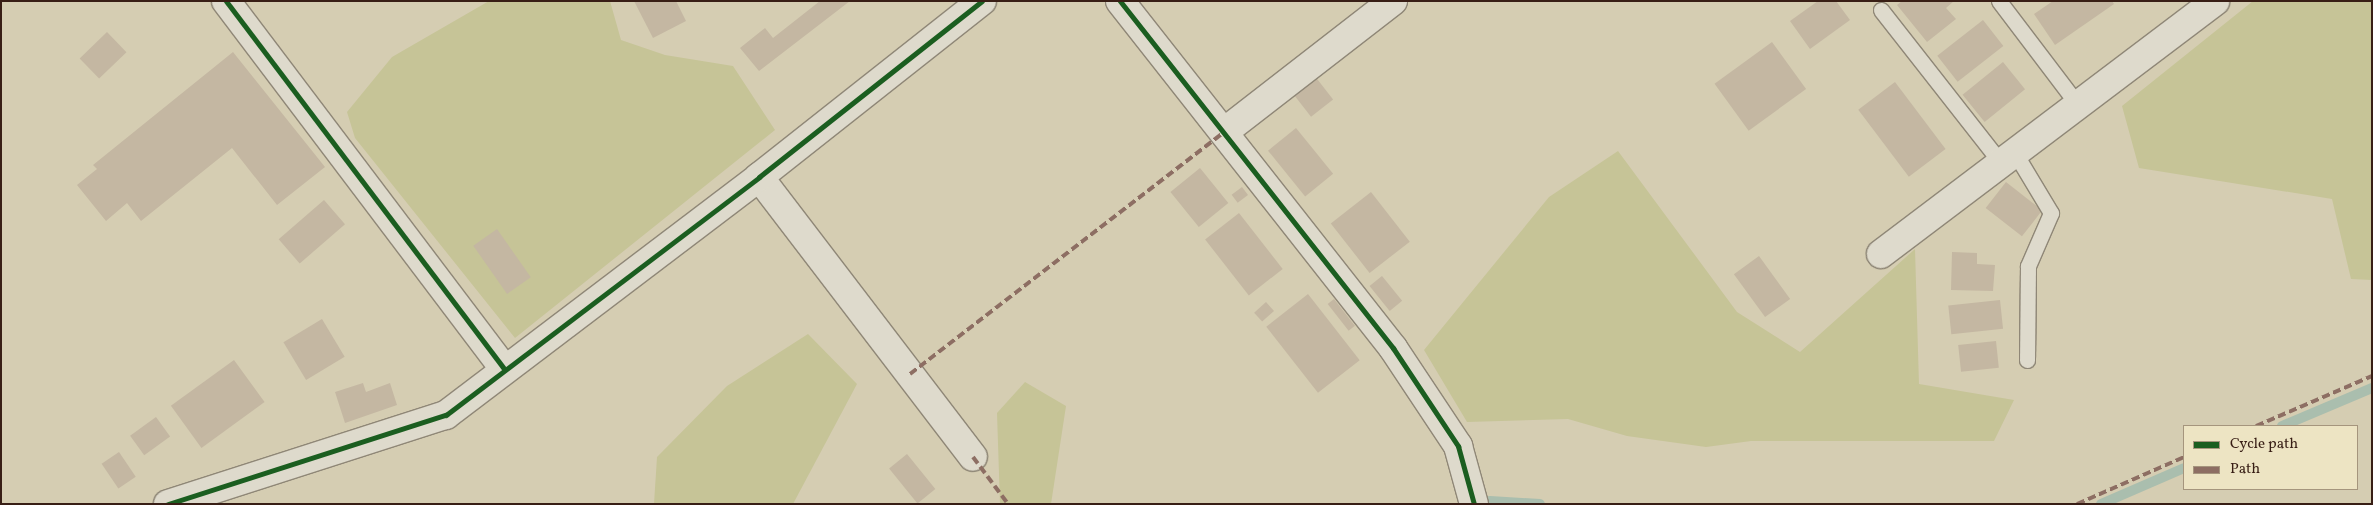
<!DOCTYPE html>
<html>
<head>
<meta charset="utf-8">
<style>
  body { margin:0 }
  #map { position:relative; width:2373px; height:505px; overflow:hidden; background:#d5cdb2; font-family:Vollkorn,serif }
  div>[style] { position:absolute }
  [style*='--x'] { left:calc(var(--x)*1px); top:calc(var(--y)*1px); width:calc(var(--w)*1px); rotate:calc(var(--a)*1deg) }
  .green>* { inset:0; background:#c6c497 }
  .stream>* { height:10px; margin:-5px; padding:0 5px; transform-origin:5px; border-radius:5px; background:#aabeae }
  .building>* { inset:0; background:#c4b7a2; transform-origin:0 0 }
  .roads { filter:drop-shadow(1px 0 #8f8777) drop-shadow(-1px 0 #8f8777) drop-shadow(0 1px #8f8777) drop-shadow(0 -1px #8f8777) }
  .lane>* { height:15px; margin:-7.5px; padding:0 7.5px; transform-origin:7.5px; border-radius:7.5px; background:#dedacc }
  .street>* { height:28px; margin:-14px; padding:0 14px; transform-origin:14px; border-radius:14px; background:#dedacc }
  .quiet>* { height:4px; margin-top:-2px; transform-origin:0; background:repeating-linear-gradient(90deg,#8d6e63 0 8px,transparent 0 12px) }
  .cycleway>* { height:5px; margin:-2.5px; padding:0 2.5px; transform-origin:2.5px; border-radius:2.5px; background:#1b5e20 }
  span { translate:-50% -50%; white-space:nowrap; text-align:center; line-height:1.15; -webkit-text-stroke:4px #ede4c3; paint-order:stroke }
  .frame { position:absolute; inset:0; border:2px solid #381e15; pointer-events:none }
  .legend { position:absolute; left:2183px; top:425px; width:175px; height:65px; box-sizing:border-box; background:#ede4c3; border:1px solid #a5957d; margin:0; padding:6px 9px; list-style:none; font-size:15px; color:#381e15 }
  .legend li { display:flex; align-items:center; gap:10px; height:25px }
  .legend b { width:25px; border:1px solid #a5957d }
</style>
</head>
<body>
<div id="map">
  <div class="green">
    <div style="clip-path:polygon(489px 1px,610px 1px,621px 40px,665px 55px,733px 66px,775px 130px,515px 338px,355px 138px,347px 112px,392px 57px)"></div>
    <div style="clip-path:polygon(2253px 1px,2372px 1px,2372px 280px,2351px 279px,2332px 199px,2139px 168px,2122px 106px)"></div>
    <div style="clip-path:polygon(1618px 151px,1737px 312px,1800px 352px,1915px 249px,1919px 384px,2014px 400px,1994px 441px,1751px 441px,1706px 447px,1627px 436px,1568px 419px,1467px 422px,1424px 350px,1549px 197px)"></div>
    <div style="clip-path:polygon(808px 334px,857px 384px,793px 504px,654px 504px,657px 457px,727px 386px)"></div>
    <div style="clip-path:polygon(1025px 382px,1066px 406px,1051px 504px,1000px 504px,997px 413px)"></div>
  </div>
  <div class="stream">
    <div style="--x:2282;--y:426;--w:98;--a:-22.9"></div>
    <div style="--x:1490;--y:501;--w:50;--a:3.4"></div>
    <div style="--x:2101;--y:504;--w:90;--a:-23.4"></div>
  </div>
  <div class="building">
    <div style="clip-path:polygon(634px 1px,676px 1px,686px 21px,653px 38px)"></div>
    <div style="clip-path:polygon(820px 1px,850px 1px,759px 71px,740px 48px,765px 28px,773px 38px)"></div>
    <div style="clip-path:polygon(1818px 1px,1836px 1px,1850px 20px,1810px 49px,1790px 21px)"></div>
    <div style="clip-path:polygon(1902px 1px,1954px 1px,1946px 8px,1956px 19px,1927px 42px,1897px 5px)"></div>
    <div style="clip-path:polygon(2053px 1px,2112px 1px,2114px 4px,2055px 45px,2034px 14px)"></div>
    <div style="left:1983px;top:20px;width:33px;height:58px;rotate:52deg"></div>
    <div style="left:107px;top:32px;width:28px;height:38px;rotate:46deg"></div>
    <div style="left:1772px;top:42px;width:58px;height:71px;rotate:54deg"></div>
    <div style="clip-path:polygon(233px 52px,325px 167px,277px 205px,232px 148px,141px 221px,127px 203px,106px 221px,77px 185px,97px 169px,93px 165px)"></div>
    <div style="left:2003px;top:62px;width:35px;height:52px;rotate:51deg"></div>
    <div style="left:1314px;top:75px;width:31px;height:28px;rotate:52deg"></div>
    <div style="left:1895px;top:82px;width:84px;height:46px;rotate:53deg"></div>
    <div style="left:1296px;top:128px;width:59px;height:36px;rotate:51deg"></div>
    <div style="left:1200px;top:168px;width:45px;height:38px;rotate:51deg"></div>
    <div style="left:2006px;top:182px;width:46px;height:33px;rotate:38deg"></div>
    <div style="left:1242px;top:187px;width:10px;height:13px;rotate:53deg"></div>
    <div style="left:1371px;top:192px;width:63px;height:51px;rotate:52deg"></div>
    <div style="left:324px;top:200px;width:32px;height:60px;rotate:49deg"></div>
    <div style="left:1239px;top:213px;width:71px;height:43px;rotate:52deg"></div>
    <div style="left:497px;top:229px;width:59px;height:29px;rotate:55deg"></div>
    <div style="clip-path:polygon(1952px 252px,1977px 253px,1977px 264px,1995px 265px,1993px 291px,1951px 290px)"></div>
    <div style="left:1759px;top:256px;width:53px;height:31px;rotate:54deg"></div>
    <div style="left:1382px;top:276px;width:32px;height:16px;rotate:51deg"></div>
    <div style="left:1308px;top:294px;width:84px;height:53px;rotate:52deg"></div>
    <div style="left:1334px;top:299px;width:34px;height:8px;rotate:52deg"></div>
    <div style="left:2000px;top:300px;width:29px;height:52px;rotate:84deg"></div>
    <div style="left:1266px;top:302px;width:12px;height:16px;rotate:48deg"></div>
    <div style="left:322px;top:319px;width:44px;height:45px;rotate:59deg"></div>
    <div style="left:1996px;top:341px;width:27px;height:38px;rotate:84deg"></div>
    <div style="left:234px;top:360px;width:52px;height:78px;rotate:54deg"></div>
    <div style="clip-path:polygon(363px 383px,366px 392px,390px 383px,397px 405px,345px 423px,335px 392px)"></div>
    <div style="left:156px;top:417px;width:24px;height:32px;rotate:54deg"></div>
    <div style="left:119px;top:452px;width:30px;height:21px;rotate:56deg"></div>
    <div style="left:907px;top:454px;width:45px;height:23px;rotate:51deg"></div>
  </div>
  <div class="roads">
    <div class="lane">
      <div style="--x:1999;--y:1;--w:131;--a:52.8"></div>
      <div style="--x:1881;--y:10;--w:194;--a:51.9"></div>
      <div style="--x:2015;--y:153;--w:70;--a:59"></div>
      <div style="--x:2051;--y:213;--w:58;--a:113.5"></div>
      <div style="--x:2028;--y:266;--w:94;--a:90.6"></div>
    </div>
    <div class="street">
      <div style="--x:226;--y:1;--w:460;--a:52.9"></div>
      <div style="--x:1120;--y:1;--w:442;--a:51.8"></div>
      <div style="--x:1393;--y:348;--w:118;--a:56.4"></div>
      <div style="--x:1458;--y:446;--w:60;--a:74.6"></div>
      <div style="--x:1224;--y:132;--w:214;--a:-37.8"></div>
      <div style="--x:759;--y:177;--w:352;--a:52.6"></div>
      <div style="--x:1881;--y:254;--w:419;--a:-37.1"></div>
      <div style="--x:168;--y:504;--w:292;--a:-17.8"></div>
      <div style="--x:446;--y:415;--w:393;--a:-37.2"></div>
      <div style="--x:759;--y:177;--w:284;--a:-38.3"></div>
    </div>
  </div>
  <div class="quiet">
    <div style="--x:910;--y:374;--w:396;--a:-37.6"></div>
    <div style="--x:2256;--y:426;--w:126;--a:-23.3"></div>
    <div style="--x:973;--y:457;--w:59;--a:53.3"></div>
    <div style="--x:2077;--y:504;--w:117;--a:-23.7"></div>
  </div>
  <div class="cycleway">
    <div style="--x:226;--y:1;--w:460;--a:52.9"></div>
    <div style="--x:1120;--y:1;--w:442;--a:51.8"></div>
    <div style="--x:1393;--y:348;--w:118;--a:56.4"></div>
    <div style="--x:1458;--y:446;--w:60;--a:74.6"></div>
    <div style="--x:168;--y:504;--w:292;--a:-17.8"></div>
    <div style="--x:446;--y:415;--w:393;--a:-37.2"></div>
    <div style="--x:759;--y:177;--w:284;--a:-38.3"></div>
  </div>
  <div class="frame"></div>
  <ul class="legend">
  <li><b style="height:6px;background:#1b5e20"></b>Cycle path</li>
  <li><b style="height:6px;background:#8d6e63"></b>Path</li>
  </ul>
</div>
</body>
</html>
